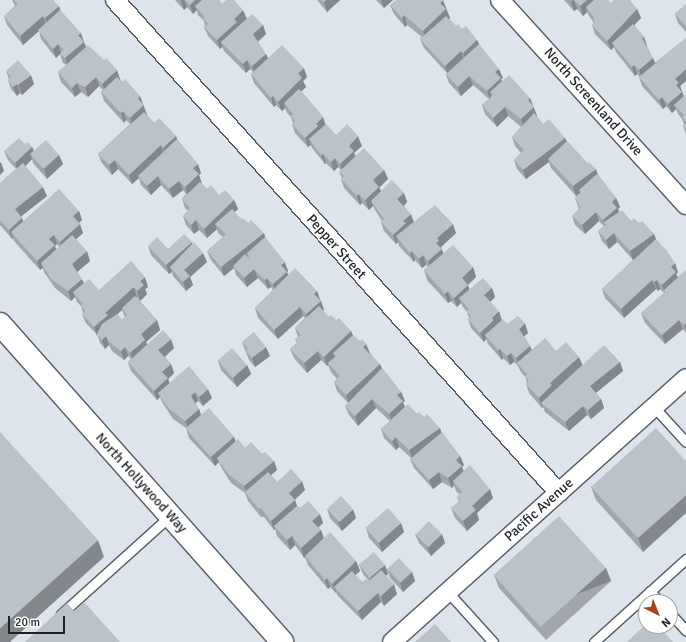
<!DOCTYPE html>
<html>
<head>
<meta charset="utf-8">
<style>
  body { margin:0 }
  #map { position:relative; width:686px; height:642px; overflow:hidden; background:#dde4ec; font-family:Signika,sans-serif }
  div>[style] { position:absolute }
  [style*='--x'] { left:calc(var(--x)*1px); top:calc(var(--y)*1px); width:calc(var(--w)*1px); rotate:calc(var(--a)*1deg) }
  .roads { filter:drop-shadow(1px 0 #565c63) drop-shadow(-1px 0 #565c63) drop-shadow(0 1px #565c63) drop-shadow(0 -1px #565c63) }
  .service>* { height:9px; margin:-4.5px; padding:0 4.5px; transform-origin:4.5px; border-radius:4.5px; background:#fff }
  .minor>* { height:18px; margin:-9px; padding:0 9px; transform-origin:9px; border-radius:9px; background:#fff }
  .secondary>* { height:22px; margin:-11px; padding:0 11px; transform-origin:11px; border-radius:11px; background:#fff }
  .wall>* { inset:0; background:#a1a7ad }
  .shaded-wall>* { inset:0; background:#83888d; transform-origin:0 0 }
  .building>* { inset:0; background:#bbc2c9; transform-origin:0 0 }
  span { translate:-50% -50%; white-space:nowrap; text-align:center; line-height:1.15; -webkit-text-stroke:3px #fff; paint-order:stroke }
  .street-label { font-size:14px; color:#1f2124 }
  .north { position:absolute; left:638px; top:594px; width:40px; height:40px; box-sizing:border-box; background:#fff; border:1px solid #a5a6a7; border-radius:50%; rotate:137deg; font-size:11px; font-weight:700; line-height:16px; text-align:center; color:#1f2124 }
  .north::after { content:''; display:block; margin:auto; width:14px; height:18px; background:#a94419; clip-path:polygon(50% 0,100% 100%,50% 72%,0 100%) }
  .scale { position:absolute; left:8px; top:616px; width:57px; height:18px; box-sizing:border-box; border:2px solid #1f2124; border-top:0; padding-left:5px; font-size:12px; line-height:14px; white-space:nowrap; color:#1f2124; -webkit-text-stroke:3px #fff; paint-order:stroke }
</style>
</head>
<body>
<div id="map">
  <div class="roads">
    <div class="service">
      <div style="--x:654;--y:407;--w:47;--a:47.6"></div>
      <div style="--x:650;--y:591;--w:15;--a:48"></div>
      <div style="--x:448;--y:592;--w:67;--a:48"></div>
      <div style="--x:670;--y:613;--w:24;--a:48"></div>
      <div style="--x:61;--y:614;--w:147;--a:-42"></div>
      <div style="--x:594;--y:642;--w:124;--a:-42.1"></div>
    </div>
    <div class="minor">
      <div style="--x:115;--y:0;--w:663;--a:47.99"></div>
      <div style="--x:500;--y:0;--w:277;--a:47.8"></div>
      <div style="--x:392;--y:642;--w:395;--a:-41.9"></div>
    </div>
    <div class="secondary">
      <div style="--x:0;--y:324;--w:425;--a:48.4"></div>
    </div>
  </div>
  <div class="wall">
    <div style="clip-path:polygon(12px 0,53px 0,60px 10px,83px 41px,86px 46px,120px 79px,122px 82px,140px 96px,147px 115px,154px 123px,176px 136px,177px 139px,201px 173px,199px 175px,202px 184px,207px 189px,219px 195px,234px 200px,238px 209px,234px 212px,241px 219px,248px 223px,265px 237px,288px 271px,287px 272px,288px 275px,317px 291px,324px 310px,323px 311px,329px 317px,336px 320px,351px 331px,353px 336px,370px 353px,401px 392px,405px 401px,403px 402px,405px 407px,417px 414px,424px 417px,440px 428px,441px 433px,460px 456px,464px 465px,462px 467px,464px 471px,493px 498px,477px 513px,479px 520px,467px 531px,455px 518px,451px 508px,459px 502px,457px 497px,460px 495px,456px 491px,454px 485px,452px 488px,442px 482px,433px 489px,414px 468px,410px 459px,411px 458px,399px 447px,396px 450px,384px 438px,381px 429px,390px 421px,376px 408px,358px 426px,349px 415px,345px 406px,348px 403px,337px 391px,334px 382px,337px 379px,331px 372px,328px 365px,327px 366px,321px 360px,307px 373px,294px 358px,290px 349px,297px 343px,295px 339px,298px 337px,295px 328px,305px 318px,303px 316px,278px 339px,258px 318px,255px 308px,273px 290px,271px 287px,268px 289px,258px 278px,247px 287px,236px 275px,234px 268px,224px 276px,211px 260px,207px 251px,223px 237px,218px 233px,217px 229px,207px 238px,199px 230px,194px 234px,186px 225px,183px 216px,188px 211px,185px 208px,182px 199px,186px 194px,183px 190px,173px 198px,161px 185px,151px 195px,141px 185px,139px 178px,132px 184px,118px 169px,112px 175px,102px 163px,98px 154px,130px 124px,126px 120px,124px 123px,104px 101px,101px 92px,103px 90px,99px 86px,88px 97px,81px 92px,75px 97px,61px 82px,58px 72px,66px 65px,63px 63px,60px 54px,56px 58px,41px 39px,39px 31px,23px 45px,7px 25px,4px 16px,15px 6px)"></div>
    <div style="clip-path:polygon(175px 0,219px 0,222px 4px,246px 18px,263px 25px,266px 34px,258px 42px,268px 58px,307px 77px,303px 81px,306px 87px,301px 91px,323px 117px,325px 124px,336px 135px,362px 146px,354px 153px,356px 156px,384px 170px,388px 179px,379px 187px,381px 191px,404px 193px,407px 202px,404px 206px,414px 222px,456px 233px,441px 247px,443px 253px,473px 267px,476px 277px,467px 285px,469px 289px,492px 288px,495px 297px,490px 302px,502px 320px,507px 324px,528px 333px,524px 336px,530px 346px,532px 350px,556px 351px,582px 365px,620px 362px,623px 371px,596px 393px,601px 399px,604px 408px,591px 419px,587px 415px,569px 431px,545px 412px,543px 407px,542px 408px,529px 393px,526px 384px,527px 383px,526px 378px,521px 372px,518px 366px,514px 362px,510px 365px,503px 358px,502px 360px,488px 344px,486px 339px,484px 342px,471px 328px,468px 319px,469px 318px,467px 312px,463px 307px,461px 303px,457px 307px,451px 301px,448px 303px,427px 280px,424px 270px,428px 267px,426px 265px,422px 268px,415px 260px,414px 262px,399px 246px,398px 242px,396px 244px,384px 231px,381px 222px,382px 221px,375px 210px,373px 206px,369px 210px,362px 203px,360px 205px,344px 188px,341px 179px,342px 178px,339px 172px,341px 170px,338px 167px,334px 171px,326px 163px,325px 164px,312px 148px,311px 145px,308px 147px,295px 133px,292px 124px,293px 123px,291px 117px,287px 113px,285px 108px,282px 111px,276px 105px,274px 107px,254px 83px,251px 74px,253px 72px,250px 69px,246px 73px,224px 51px,222px 47px,220px 49px,208px 36px,204px 27px,205px 26px,204px 21px,198px 15px,197px 10px,193px 14px,187px 7px,184px 10px)"></div>
    <div style="clip-path:polygon(317px 0,340px 0,327px 12px)"></div>
    <div style="clip-path:polygon(376px 0,393px 0,384px 8px)"></div>
    <div style="clip-path:polygon(564px 0,608px 0,610px 3px,637px 9px,641px 18px,634px 25px,644px 37px,647px 46px,655px 63px,686px 38px,686px 81px,680px 86px,684px 96px,686px 94px,686px 134px,683px 126px,684px 124px,682px 119px,678px 114px,676px 109px,672px 113px,666px 106px,663px 109px,642px 86px,639px 77px,639px 76px,637px 74px,635px 76px,616px 52px,614px 47px,611px 50px,595px 34px,592px 25px,594px 23px,589px 16px,587px 12px,583px 16px,577px 9px,574px 11px)"></div>
    <div style="clip-path:polygon(686px 4px,686px 32px,678px 23px,675px 14px)"></div>
    <div style="clip-path:polygon(390px 5px,446px 9px,450px 18px,449px 19px,456px 26px,462px 29px,477px 40px,479px 44px,503px 78px,501px 79px,502px 82px,530px 98px,537px 116px,537px 117px,543px 124px,565px 138px,567px 141px,598px 175px,616px 198px,620px 207px,618px 209px,619px 212px,631px 221px,639px 223px,654px 234px,656px 240px,678px 272px,676px 274px,678px 277px,686px 271px,686px 333px,683px 329px,665px 344px,645px 323px,641px 313px,664px 293px,660px 289px,658px 291px,656px 289px,624px 318px,605px 298px,602px 289px,633px 260px,617px 242px,609px 249px,602px 241px,598px 231px,604px 226px,599px 221px,585px 234px,575px 225px,572px 216px,579px 209px,575px 198px,580px 193px,576px 196px,551px 168px,549px 162px,526px 179px,517px 169px,514px 160px,521px 153px,515px 146px,512px 137px,521px 127px,508px 116px,497px 127px,485px 114px,482px 105px,489px 99px,473px 85px,461px 96px,449px 83px,446px 74px,447px 73px,424px 48px,420px 39px,422px 37px,407px 25px,405px 27px,394px 14px)"></div>
    <div style="clip-path:polygon(6px 71px,34px 84px,22px 95px,20px 93px,17px 96px,11px 89px,8px 80px,9px 79px)"></div>
    <div style="clip-path:polygon(evenodd,25px 144px,32px 147px,34px 151px,59px 155px,63px 164px,47px 179px,33px 163px,32px 159px,25px 166px,47px 196px,21px 216px,23px 221px,79px 211px,82px 220px,79px 223px,83px 233px,76px 239px,90px 261px,77px 272px,84px 283px,99px 290px,148px 287px,145px 289px,147px 294px,140px 301px,137px 297px,136px 297px,157px 320px,160px 330px,146px 342px,147px 344px,174px 348px,165px 357px,171px 364px,174px 373px,168px 379px,169px 383px,212px 398px,203px 406px,198px 401px,195px 403px,199px 409px,201px 415px,234px 437px,235px 441px,245px 448px,262px 454px,274px 461px,277px 470px,271px 475px,277px 482px,305px 490px,295px 500px,297px 506px,323px 523px,318px 528px,321px 530px,324px 538px,356px 561px,360px 571px,355px 575px,362px 582px,369px 581px,363px 574px,359px 565px,385px 565px,388px 574px,386px 575px,397px 594px,384px 606px,381px 602px,362px 620px,338px 596px,336px 592px,336px 593px,330px 587px,328px 589px,308px 565px,305px 557px,304px 558px,295px 545px,290px 550px,277px 536px,275px 529px,274px 530px,264px 517px,261px 517px,248px 501px,245px 493px,231px 483px,221px 467px,219px 462px,215px 466px,189px 438px,186px 428px,173px 419px,162px 402px,160px 397px,157px 400px,131px 371px,128px 362px,131px 359px,128px 356px,124px 360px,112px 351px,109px 345px,105px 349px,100px 343px,98px 336px,86px 323px,82px 314px,83px 313px,81px 306px,77px 302px,75px 297px,71px 301px,55px 288px,44px 272px,43px 268px,40px 270px,14px 241px,13px 238px,12px 239px,0 225px,0 183px,16px 169px,8px 160px,4px 151px,25px 144px,57px 244px,59px 247px,56px 250px,55px 246px,57px 244px,25px 144px,122px 310px,125px 317px,122px 320px,117px 314px,122px 310px)"></div>
    <div style="clip-path:polygon(193px 244px,207px 262px,190px 277px,193px 285px,186px 291px,173px 276px,172px 272px,169px 274px,151px 255px,148px 246px,168px 249px)"></div>
    <div style="clip-path:polygon(242px 342px,270px 356px,255px 367px,249px 360px)"></div>
    <div style="clip-path:polygon(218px 361px,247px 365px,251px 374px,237px 387px,221px 370px)"></div>
    <div style="clip-path:polygon(686px 461px,643px 552px,596px 500px,591px 487px)"></div>
    <div style="clip-path:polygon(327px 509px,356px 518px,342px 531px,330px 518px)"></div>
    <div style="clip-path:polygon(401px 523px,404px 532px,382px 552px,369px 538px,366px 528px)"></div>
    <div style="clip-path:polygon(415px 534px,445px 543px,431px 556px,419px 543px)"></div>
    <div style="clip-path:polygon(606px 568px,611px 581px,546px 640px,499px 588px,494px 575px)"></div>
    <div style="clip-path:polygon(387px 569px,412px 572px,415px 581px,403px 592px,390px 578px)"></div>
  </div>
  <div class="shaded-wall">
    <div style="clip-path:polygon(182px 0,184px 0,187px 7px,184px 10px,181px 1px)"></div>
    <div style="clip-path:polygon(195px 0,206px 0,195px 6px,197px 10px,193px 14px,190px 5px)"></div>
    <div style="clip-path:polygon(326px 0,340px 0,327px 12px,324px 2px)"></div>
    <div style="clip-path:polygon(381px 0,393px 0,384px 8px)"></div>
    <div style="clip-path:polygon(443px 0,450px 18px,426px 40px,423px 31px,440px 3px)"></div>
    <div style="clip-path:polygon(573px 0,574px 0,577px 9px,574px 11px,571px 2px)"></div>
    <div style="clip-path:polygon(587px 0,596px 0,586px 7px,587px 12px,583px 16px,580px 6px)"></div>
    <div style="clip-path:polygon(59px 6px,62px 15px,48px 27px,45px 18px)"></div>
    <div style="clip-path:polygon(637px 9px,641px 18px,615px 46px,612px 43px,614px 47px,611px 50px,607px 41px)"></div>
    <div style="clip-path:polygon(243px 10px,247px 19px,221px 42px,222px 47px,220px 49px,217px 40px,234px 19px)"></div>
    <div style="clip-path:polygon(404px 15px,407px 25px,405px 27px,402px 18px)"></div>
    <div style="clip-path:polygon(43px 16px,46px 25px,38px 30px,39px 31px,23px 45px,20px 36px)"></div>
    <div style="clip-path:polygon(263px 25px,266px 34px,256px 43px,253px 34px)"></div>
    <div style="clip-path:polygon(81px 33px,87px 51px,68px 68px,65px 58px,78px 35px)"></div>
    <div style="left:644px;top:37px;width:9px;height:2px;rotate:72deg"></div>
    <div style="clip-path:polygon(477px 40px,481px 49px,466px 62px,463px 53px)"></div>
    <div style="clip-path:polygon(58px 44px,61px 53px,56px 58px,53px 49px)"></div>
    <div style="clip-path:polygon(461px 51px,464px 60px,448px 75px,445px 66px)"></div>
    <div style="clip-path:polygon(266px 54px,270px 63px,256px 75px,252px 66px)"></div>
    <div style="clip-path:polygon(653px 58px,657px 67px,643px 80px,639px 70px)"></div>
    <div style="clip-path:polygon(247px 60px,250px 69px,246px 73px,243px 64px)"></div>
    <div style="clip-path:polygon(634px 65px,637px 74px,635px 76px,632px 67px)"></div>
    <div style="clip-path:polygon(304px 68px,307px 77px,303px 81px,306px 87px,286px 106px,284px 103px,285px 108px,282px 111px,278px 102px,298px 73px)"></div>
    <div style="clip-path:polygon(499px 69px,503px 78px,501px 79px,504px 87px,493px 95px,490px 92px,492px 98px,490px 100px,487px 91px,495px 72px)"></div>
    <div style="clip-path:polygon(686px 69px,686px 81px,680px 86px,685px 101px,674px 105px,676px 109px,672px 113px,668px 104px,676px 85px,675px 79px)"></div>
    <div style="clip-path:polygon(117px 70px,120px 79px,106px 93px,102px 84px)"></div>
    <div style="clip-path:polygon(31px 75px,34px 84px,22px 95px,18px 85px)"></div>
    <div style="clip-path:polygon(469px 76px,473px 85px,461px 96px,458px 87px)"></div>
    <div style="clip-path:polygon(96px 77px,99px 86px,88px 97px,85px 87px)"></div>
    <div style="clip-path:polygon(77px 83px,81px 92px,75px 97px,72px 88px)"></div>
    <div style="clip-path:polygon(17px 84px,20px 93px,17px 96px,13px 87px)"></div>
    <div style="clip-path:polygon(140px 96px,147px 115px,133px 127px,130px 118px,138px 99px)"></div>
    <div style="clip-path:polygon(273px 96px,276px 105px,274px 107px,271px 98px)"></div>
    <div style="clip-path:polygon(662px 97px,666px 106px,663px 109px,659px 100px)"></div>
    <div style="clip-path:polygon(530px 98px,537px 116px,524px 128px,521px 119px,528px 100px)"></div>
    <div style="clip-path:polygon(505px 107px,508px 116px,497px 127px,493px 118px)"></div>
    <div style="clip-path:polygon(123px 111px,126px 120px,124px 123px,121px 113px)"></div>
    <div style="clip-path:polygon(323px 117px,326px 126px,309px 139px,311px 145px,308px 147px,305px 138px,316px 124px)"></div>
    <div style="clip-path:polygon(176px 136px,179px 145px,167px 157px,163px 148px)"></div>
    <div style="clip-path:polygon(358px 136px,362px 146px,354px 153px,357px 160px,344px 173px,340px 164px,349px 146px)"></div>
    <div style="clip-path:polygon(565px 138px,569px 147px,548px 159px,549px 162px,526px 179px,523px 170px)"></div>
    <div style="clip-path:polygon(161px 145px,164px 155px,138px 176px,139px 178px,132px 184px,129px 175px)"></div>
    <div style="clip-path:polygon(32px 147px,36px 156px,30px 154px,32px 159px,19px 173px,15px 163px)"></div>
    <div style="clip-path:polygon(323px 154px,326px 163px,325px 164px,321px 155px)"></div>
    <div style="clip-path:polygon(59px 155px,63px 164px,47px 179px,44px 169px)"></div>
    <div style="clip-path:polygon(335px 158px,338px 167px,334px 171px,331px 162px)"></div>
    <div style="clip-path:polygon(115px 160px,118px 169px,112px 175px,109px 165px)"></div>
    <div style="clip-path:polygon(1px 162px,4px 171px,0 175px,0 163px)"></div>
    <div style="clip-path:polygon(198px 164px,201px 173px,199px 175px,202px 184px,188px 196px,185px 187px,193px 168px)"></div>
    <div style="clip-path:polygon(596px 169px,599px 178px,579px 190px,580px 193px,576px 196px,573px 186px)"></div>
    <div style="clip-path:polygon(384px 170px,388px 179px,377px 190px,373px 180px)"></div>
    <div style="clip-path:polygon(158px 176px,161px 185px,151px 195px,147px 186px)"></div>
    <div style="clip-path:polygon(179px 181px,183px 190px,173px 198px,169px 189px)"></div>
    <div style="clip-path:polygon(43px 187px,47px 196px,18px 219px,15px 209px)"></div>
    <div style="clip-path:polygon(379px 187px,383px 196px,371px 201px,373px 206px,369px 210px,365px 200px)"></div>
    <div style="clip-path:polygon(404px 193px,407px 202px,401px 208px,397px 199px)"></div>
    <div style="clip-path:polygon(359px 194px,362px 203px,360px 205px,357px 196px)"></div>
    <div style="clip-path:polygon(616px 198px,620px 207px,618px 209px,621px 217px,606px 225px,603px 220px,612px 202px)"></div>
    <div style="clip-path:polygon(234px 200px,238px 209px,219px 227px,215px 224px,217px 229px,207px 238px,204px 229px)"></div>
    <div style="clip-path:polygon(79px 211px,82px 220px,76px 225px,73px 216px)"></div>
    <div style="clip-path:polygon(596px 212px,599px 221px,585px 234px,582px 225px)"></div>
    <div style="clip-path:polygon(411px 214px,414px 223px,396px 236px,398px 242px,396px 244px,393px 235px,403px 221px)"></div>
    <div style="clip-path:polygon(22px 218px,25px 227px,11px 232px,13px 238px,12px 239px,9px 230px)"></div>
    <div style="clip-path:polygon(196px 220px,199px 230px,194px 234px,191px 225px)"></div>
    <div style="clip-path:polygon(80px 224px,83px 233px,63px 251px,60px 242px)"></div>
    <div style="clip-path:polygon(453px 224px,456px 233px,441px 247px,445px 258px,432px 271px,428px 261px,436px 243px,437px 238px)"></div>
    <div style="clip-path:polygon(264px 233px,267px 243px,247px 253px,248px 257px,235px 268px,233px 266px,234px 268px,224px 276px,221px 267px)"></div>
    <div style="clip-path:polygon(614px 233px,617px 242px,609px 249px,606px 240px)"></div>
    <div style="clip-path:polygon(654px 234px,658px 244px,633px 260px,630px 251px)"></div>
    <div style="clip-path:polygon(54px 235px,57px 244px,55px 246px,58px 255px,41px 263px,43px 268px,40px 270px,37px 261px,49px 239px)"></div>
    <div style="clip-path:polygon(192px 242px,195px 251px,170px 267px,172px 272px,169px 274px,166px 265px)"></div>
    <div style="clip-path:polygon(87px 251px,90px 261px,76px 273px,72px 264px)"></div>
    <div style="clip-path:polygon(412px 251px,415px 260px,414px 262px,410px 253px)"></div>
    <div style="clip-path:polygon(203px 253px,207px 262px,190px 277px,193px 285px,186px 291px,183px 282px,184px 270px)"></div>
    <div style="clip-path:polygon(423px 255px,426px 265px,422px 268px,419px 259px)"></div>
    <div style="clip-path:polygon(285px 262px,288px 271px,287px 272px,290px 281px,276px 293px,273px 284px,281px 265px)"></div>
    <div style="clip-path:polygon(675px 263px,678px 272px,676px 274px,679px 281px,665px 292px,664px 290px,662px 285px,671px 267px)"></div>
    <div style="clip-path:polygon(473px 267px,476px 277px,465px 288px,462px 278px)"></div>
    <div style="clip-path:polygon(254px 269px,258px 278px,247px 287px,244px 278px)"></div>
    <div style="clip-path:polygon(145px 277px,148px 287px,145px 289px,147px 294px,140px 301px,137px 291px,140px 281px)"></div>
    <div style="clip-path:polygon(267px 278px,271px 287px,268px 289px,265px 280px)"></div>
    <div style="clip-path:polygon(82px 279px,86px 288px,73px 292px,75px 297px,71px 301px,68px 291px)"></div>
    <div style="clip-path:polygon(652px 280px,656px 289px,624px 318px,621px 309px)"></div>
    <div style="clip-path:polygon(657px 280px,660px 289px,658px 291px,654px 282px)"></div>
    <div style="clip-path:polygon(468px 285px,471px 294px,459px 298px,461px 303px,457px 307px,454px 298px)"></div>
    <div style="clip-path:polygon(134px 287px,137px 297px,123px 310px,122px 308px,122px 310px,110px 321px,97px 334px,97px 336px,94px 327px,105px 313px)"></div>
    <div style="clip-path:polygon(492px 288px,495px 297px,487px 305px,484px 295px)"></div>
    <div style="clip-path:polygon(317px 291px,320px 300px,314px 294px)"></div>
    <div style="clip-path:polygon(448px 291px,451px 301px,448px 303px,445px 294px)"></div>
    <div style="clip-path:polygon(321px 301px,324px 310px,310px 323px,306px 314px)"></div>
    <div style="clip-path:polygon(300px 307px,303px 316px,278px 339px,274px 330px)"></div>
    <div style="clip-path:polygon(499px 311px,502px 321px,485px 335px,486px 339px,484px 342px,480px 333px,492px 318px)"></div>
    <div style="clip-path:polygon(157px 320px,160px 330px,146px 342px,149px 349px,134px 363px,130px 353px,141px 334px)"></div>
    <div style="clip-path:polygon(679px 320px,683px 329px,665px 344px,662px 335px)"></div>
    <div style="clip-path:polygon(525px 323px,528px 333px,522px 338px,519px 329px)"></div>
    <div style="clip-path:polygon(686px 323px,686px 331px,684px 325px)"></div>
    <div style="clip-path:polygon(351px 331px,355px 340px,336px 356px,333px 353px,335px 358px,328px 363px,328px 365px,327px 366px,324px 357px)"></div>
    <div style="clip-path:polygon(106px 336px,109px 345px,105px 349px,102px 340px)"></div>
    <div style="clip-path:polygon(171px 339px,174px 348px,162px 359px,158px 350px)"></div>
    <div style="clip-path:polygon(366px 344px,370px 353px,366px 356px,363px 347px)"></div>
    <div style="clip-path:polygon(530px 346px,533px 355px,519px 365px,516px 358px)"></div>
    <div style="clip-path:polygon(125px 347px,128px 356px,124px 360px,121px 351px)"></div>
    <div style="clip-path:polygon(266px 347px,270px 356px,255px 367px,252px 358px)"></div>
    <div style="clip-path:polygon(500px 349px,503px 358px,502px 360px,498px 350px)"></div>
    <div style="clip-path:polygon(318px 351px,321px 360px,307px 373px,304px 363px)"></div>
    <div style="clip-path:polygon(511px 353px,514px 362px,510px 365px,507px 356px)"></div>
    <div style="clip-path:polygon(579px 357px,583px 366px,541px 403px,543px 407px,542px 408px,539px 398px,550px 383px)"></div>
    <div style="clip-path:polygon(620px 362px,623px 371px,593px 395px,590px 386px)"></div>
    <div style="clip-path:polygon(171px 364px,174px 373px,168px 379px,171px 387px,158px 393px,160px 397px,157px 400px,154px 391px,162px 372px)"></div>
    <div style="clip-path:polygon(380px 364px,384px 373px,349px 404px,346px 395px)"></div>
    <div style="clip-path:polygon(247px 365px,251px 374px,237px 387px,233px 378px)"></div>
    <div style="clip-path:polygon(208px 389px,212px 398px,203px 406px,199px 397px)"></div>
    <div style="clip-path:polygon(195px 392px,198px 401px,194px 405px,191px 396px)"></div>
    <div style="clip-path:polygon(401px 392px,405px 401px,403px 402px,406px 411px,393px 423px,389px 414px,397px 395px)"></div>
    <div style="clip-path:polygon(372px 399px,376px 408px,358px 426px,355px 416px)"></div>
    <div style="clip-path:polygon(601px 399px,604px 408px,591px 419px,588px 410px)"></div>
    <div style="clip-path:polygon(583px 406px,587px 415px,569px 431px,565px 422px)"></div>
    <div style="clip-path:polygon(199px 409px,202px 418px,189px 430px,185px 421px)"></div>
    <div style="clip-path:polygon(440px 428px,443px 437px,413px 460px,409px 450px)"></div>
    <div style="clip-path:polygon(234px 437px,237px 446px,217px 458px,219px 462px,215px 466px,211px 457px)"></div>
    <div style="clip-path:polygon(396px 437px,399px 447px,396px 450px,392px 441px)"></div>
    <div style="clip-path:polygon(460px 456px,464px 465px,462px 467px,465px 476px,453px 481px,454px 485px,452px 488px,448px 478px,456px 460px)"></div>
    <div style="clip-path:polygon(274px 461px,277px 470px,248px 495px,244px 486px)"></div>
    <div style="clip-path:polygon(439px 472px,442px 482px,433px 489px,429px 480px)"></div>
    <div style="clip-path:polygon(302px 481px,305px 490px,292px 502px,289px 493px)"></div>
    <div style="clip-path:polygon(490px 489px,493px 498px,477px 513px,479px 520px,467px 531px,463px 521px,472px 506px)"></div>
    <div style="clip-path:polygon(686px 495px,686px 513px,643px 552px,638px 538px)"></div>
    <div style="clip-path:polygon(295px 500px,298px 509px,274px 526px,275px 529px,274px 530px,271px 521px)"></div>
    <div style="clip-path:polygon(353px 509px,356px 518px,342px 531px,338px 522px)"></div>
    <div style="clip-path:polygon(320px 514px,323px 523px,315px 530px,312px 521px)"></div>
    <div style="clip-path:polygon(401px 523px,404px 532px,382px 552px,379px 543px)"></div>
    <div style="clip-path:polygon(321px 530px,324px 540px,304px 558px,301px 548px)"></div>
    <div style="clip-path:polygon(442px 534px,445px 543px,431px 556px,427px 547px)"></div>
    <div style="clip-path:polygon(292px 536px,295px 545px,290px 550px,287px 540px)"></div>
    <div style="clip-path:polygon(98px 540px,104px 557px,10px 642px,0 642px,0 628px)"></div>
    <div style="clip-path:polygon(356px 561px,360px 571px,338px 591px,334px 587px,336px 592px,336px 593px,332px 584px)"></div>
    <div style="clip-path:polygon(385px 565px,388px 574px,374px 587px,370px 577px)"></div>
    <div style="left:606px;top:568px;width:14px;height:88px;rotate:69deg"></div>
    <div style="clip-path:polygon(412px 572px,415px 581px,403px 592px,400px 583px)"></div>
    <div style="clip-path:polygon(327px 578px,330px 587px,328px 589px,325px 580px)"></div>
    <div style="clip-path:polygon(394px 584px,397px 594px,384px 606px,381px 596px)"></div>
    <div style="clip-path:polygon(378px 593px,381px 602px,362px 620px,358px 611px)"></div>
  </div>
  <div class="building">
    <div style="clip-path:polygon(14px 0,53px 0,59px 6px,45px 18px,43px 16px,20px 36px,4px 16px,18px 4px)"></div>
    <div style="clip-path:polygon(185px 0,195px 0,190px 5px)"></div>
    <div style="clip-path:polygon(202px 0,219px 0,222px 4px,226px 0,234px 0,243px 10px,234px 19px,237px 22px,217px 40px,204px 27px,208px 24px,203px 18px,205px 17px,195px 6px)"></div>
    <div style="clip-path:polygon(321px 0,326px 0,324px 2px)"></div>
    <div style="clip-path:polygon(396px 0,442px 0,440px 3px,446px 9px,423px 31px,404px 15px,402px 18px,390px 5px)"></div>
    <div style="clip-path:polygon(574px 0,587px 0,580px 6px)"></div>
    <div style="clip-path:polygon(594px 0,608px 0,610px 3px,614px 0,630px 0,637px 9px,607px 41px,592px 25px,595px 21px,593px 19px,594px 17px,586px 7px)"></div>
    <div style="clip-path:polygon(686px 4px,686px 26px,675px 14px)"></div>
    <div style="clip-path:polygon(60px 10px,81px 33px,78px 35px,84px 42px,65px 58px,60px 54px,64px 48px,63px 49px,58px 44px,53px 49px,38px 30px)"></div>
    <div style="clip-path:polygon(252px 14px,263px 25px,253px 34px,266px 54px,252px 66px,247px 60px,243px 64px,221px 42px)"></div>
    <div style="clip-path:polygon(446px 16px,456px 26px,458px 24px,462px 29px,466px 26px,477px 40px,463px 53px,461px 51px,445px 66px,420px 39px)"></div>
    <div style="clip-path:polygon(633px 24px,644px 37px,642px 38px,653px 58px,639px 70px,634px 65px,632px 67px,612px 43px)"></div>
    <div style="clip-path:polygon(686px 38px,686px 69px,675px 79px,679px 83px,676px 85px,682px 92px,668px 104px,662px 97px,659px 100px,639px 77px)"></div>
    <div style="clip-path:polygon(479px 44px,499px 69px,495px 72px,501px 78px,487px 91px,469px 76px,458px 87px,446px 74px)"></div>
    <div style="clip-path:polygon(88px 45px,104px 60px,106px 58px,117px 70px,102px 84px,96px 77px,85px 87px,77px 83px,72px 88px,58px 72px)"></div>
    <div style="clip-path:polygon(282px 45px,304px 68px,298px 73px,302px 78px,278px 102px,273px 96px,271px 98px,251px 74px)"></div>
    <div style="clip-path:polygon(18px 60px,31px 75px,18px 85px,17px 84px,13px 87px,8px 80px,11px 77px,6px 71px)"></div>
    <div style="clip-path:polygon(509px 75px,530px 98px,528px 100px,534px 107px,521px 119px,505px 107px,493px 118px,482px 105px,493px 95px,490px 92px)"></div>
    <div style="clip-path:polygon(117px 77px,122px 82px,125px 79px,140px 96px,138px 99px,144px 105px,130px 118px,123px 111px,121px 113px,101px 92px)"></div>
    <div style="clip-path:polygon(299px 89px,323px 117px,316px 124px,318px 126px,305px 138px,292px 124px,295px 121px,291px 116px,293px 114px,284px 103px)"></div>
    <div style="clip-path:polygon(686px 94px,686px 122px,682px 117px,684px 115px,674px 105px)"></div>
    <div style="clip-path:polygon(144px 112px,154px 123px,159px 118px,176px 136px,163px 148px,161px 145px,129px 175px,115px 160px,109px 165px,98px 154px)"></div>
    <div style="clip-path:polygon(534px 113px,543px 124px,549px 119px,565px 138px,523px 170px,514px 160px,524px 150px,512px 137px)"></div>
    <div style="clip-path:polygon(686px 123px,686px 129px,683px 126px)"></div>
    <div style="clip-path:polygon(326px 124px,336px 135px,347px 124px,358px 136px,349px 146px,354px 151px,340px 164px,335px 158px,331px 162px,323px 154px,321px 155px,309px 139px)"></div>
    <div style="clip-path:polygon(19px 138px,25px 144px,28px 142px,32px 147px,15px 163px,4px 151px)"></div>
    <div style="clip-path:polygon(177px 139px,198px 164px,193px 168px,199px 174px,185px 187px,179px 181px,169px 189px,158px 176px,147px 186px,138px 176px)"></div>
    <div style="left:46px;top:140px;width:20px;height:21px;rotate:49deg"></div>
    <div style="clip-path:polygon(567px 141px,588px 164px,589px 162px,596px 169px,573px 186px,548px 159px)"></div>
    <div style="clip-path:polygon(364px 148px,384px 170px,373px 180px,379px 187px,365px 200px,359px 194px,357px 196px,341px 179px,344px 176px,339px 172px)"></div>
    <div style="clip-path:polygon(23px 163px,43px 187px,15px 209px,22px 218px,9px 230px,0 220px,0 183px)"></div>
    <div style="clip-path:polygon(597px 174px,616px 198px,612px 202px,617px 208px,603px 220px,596px 212px,582px 225px,572px 216px,581px 208px,575px 198px,581px 192px,579px 190px)"></div>
    <div style="clip-path:polygon(392px 180px,404px 193px,397px 199px,411px 214px,403px 221px,406px 223px,393px 235px,381px 222px,384px 219px,371px 201px)"></div>
    <div style="clip-path:polygon(200px 182px,207px 189px,211px 185px,219px 195px,225px 190px,234px 200px,204px 229px,196px 220px,191px 225px,183px 216px,190px 208px,182px 199px)"></div>
    <div style="clip-path:polygon(59px 189px,79px 211px,73px 216px,80px 224px,60px 242px,54px 235px,49px 239px,55px 245px,37px 261px,11px 232px)"></div>
    <div style="clip-path:polygon(435px 205px,453px 224px,437px 238px,439px 241px,436px 243px,442px 249px,428px 261px,423px 255px,419px 259px,412px 251px,410px 253px,396px 236px)"></div>
    <div style="clip-path:polygon(232px 209px,241px 219px,243px 218px,248px 223px,251px 220px,264px 233px,221px 267px,207px 251px,226px 234px,215px 224px)"></div>
    <div style="clip-path:polygon(622px 210px,631px 221px,634px 218px,639px 223px,642px 221px,654px 234px,630px 251px,614px 233px,606px 240px,598px 231px,606px 225px,604px 222px)"></div>
    <div style="clip-path:polygon(184px 234px,192px 242px,166px 265px,148px 246px,157px 237px,168px 249px)"></div>
    <div style="clip-path:polygon(72px 235px,87px 251px,72px 264px,82px 279px,68px 291px,51px 279px,41px 263px)"></div>
    <div style="clip-path:polygon(265px 237px,285px 262px,281px 265px,287px 272px,273px 284px,267px 278px,265px 280px,254px 269px,244px 278px,233px 266px,245px 254px,251px 260px,247px 253px)"></div>
    <div style="clip-path:polygon(656px 239px,667px 251px,675px 263px,671px 267px,676px 272px,662px 285px,657px 280px,654px 282px,652px 280px,621px 309px,602px 289px)"></div>
    <div style="clip-path:polygon(194px 242px,203px 253px,184px 270px,190px 276px,183px 282px,170px 267px)"></div>
    <div style="clip-path:polygon(453px 245px,473px 267px,462px 278px,468px 285px,454px 298px,448px 291px,445px 294px,424px 270px)"></div>
    <div style="clip-path:polygon(131px 261px,145px 277px,140px 281px,144px 285px,137px 291px,134px 287px,105px 313px,108px 315px,94px 327px,82px 314px,85px 311px,81px 306px,83px 304px,73px 292px,89px 279px,99px 290px)"></div>
    <div style="clip-path:polygon(295px 268px,317px 291px,314px 294px,321px 301px,306px 314px,300px 307px,274px 330px,255px 308px)"></div>
    <div style="clip-path:polygon(686px 270px,686px 323px,684px 325px,679px 320px,662px 335px,641px 313px,665px 292px,664px 290px)"></div>
    <div style="clip-path:polygon(483px 278px,492px 288px,484px 295px,499px 311px,492px 318px,494px 320px,480px 333px,468px 319px,471px 316px,466px 311px,469px 309px,459px 298px)"></div>
    <div style="clip-path:polygon(135px 296px,157px 320px,141px 334px,145px 340px,130px 353px,125px 347px,121px 351px,109px 342px,106px 336px,102px 340px,97px 334px,102px 324px,117px 314px,122px 320px,127px 315px,122px 308px)"></div>
    <div style="clip-path:polygon(319px 306px,329px 317px,331px 315px,336px 320px,339px 318px,351px 331px,324px 357px,318px 351px,304px 363px,290px 349px,298px 342px,295px 339px,301px 335px,295px 328px)"></div>
    <div style="clip-path:polygon(518px 316px,525px 323px,519px 329px,530px 346px,516px 358px,511px 353px,507px 356px,500px 349px,498px 350px,485px 335px,503px 319px,507px 324px)"></div>
    <div style="clip-path:polygon(163px 330px,171px 339px,158px 350px,171px 364px,162px 372px,168px 378px,154px 391px,128px 362px)"></div>
    <div style="clip-path:polygon(254px 332px,266px 347px,252px 358px,246px 351px,248px 349px,242px 342px)"></div>
    <div style="clip-path:polygon(353px 335px,360px 341px,362px 339px,366px 344px,363px 347px,380px 364px,346px 395px,334px 382px,340px 376px,328px 363px,336px 356px,333px 353px)"></div>
    <div style="clip-path:polygon(545px 338px,556px 351px,566px 342px,579px 357px,550px 383px,552px 385px,539px 398px,526px 384px,529px 381px,525px 376px,527px 374px,517px 363px)"></div>
    <div style="clip-path:polygon(604px 345px,620px 362px,590px 386px,601px 399px,588px 410px,583px 406px,565px 422px,541px 403px)"></div>
    <div style="left:232px;top:348px;width:23px;height:19px;rotate:49deg"></div>
    <div style="clip-path:polygon(189px 366px,208px 389px,199px 397px,195px 392px,191px 396px,199px 409px,185px 421px,169px 409px,158px 393px)"></div>
    <div style="clip-path:polygon(382px 368px,401px 392px,397px 395px,403px 401px,389px 414px,372px 399px,355px 416px,345px 406px)"></div>
    <div style="clip-path:polygon(408px 404px,417px 414px,419px 412px,424px 417px,427px 414px,440px 428px,409px 450px,396px 437px,392px 441px,381px 429px)"></div>
    <div style="left:209px;top:408px;width:38px;height:31px;rotate:49deg"></div>
    <div style="clip-path:polygon(656px 428px,686px 461px,686px 495px,638px 538px,591px 487px)"></div>
    <div style="clip-path:polygon(0 432px,98px 540px,0 628px)"></div>
    <div style="clip-path:polygon(442px 432px,460px 456px,456px 460px,462px 466px,448px 478px,439px 472px,429px 480px,410px 459px)"></div>
    <div style="clip-path:polygon(238px 439px,245px 448px,251px 442px,262px 454px,265px 452px,274px 461px,244px 486px,228px 474px,217px 458px)"></div>
    <div style="clip-path:polygon(470px 465px,490px 489px,472px 506px,476px 510px,463px 521px,451px 508px,460px 501px,457px 497px,462px 492px,453px 481px)"></div>
    <div style="clip-path:polygon(291px 469px,302px 481px,289px 493px,295px 500px,271px 521px,261px 508px,258px 508px,245px 492px,268px 472px,277px 482px)"></div>
    <div style="left:341px;top:496px;width:18px;height:19px;rotate:47deg"></div>
    <div style="clip-path:polygon(308px 501px,320px 514px,312px 521px,321px 530px,301px 548px,292px 536px,287px 540px,274px 526px,298px 505px,300px 508px)"></div>
    <div style="left:388px;top:508px;width:20px;height:30px;rotate:49deg"></div>
    <div style="left:559px;top:516px;width:70px;height:88px;rotate:48deg"></div>
    <div style="left:429px;top:521px;width:18px;height:19px;rotate:45deg"></div>
    <div style="clip-path:polygon(330px 532px,356px 561px,332px 584px,327px 578px,325px 580px,305px 556px)"></div>
    <div style="left:374px;top:552px;width:17px;height:20px;rotate:50deg"></div>
    <div style="left:399px;top:558px;width:19px;height:16px;rotate:47deg"></div>
    <div style="clip-path:polygon(381px 570px,394px 584px,381px 596px,378px 593px,358px 611px,334px 587px,352px 571px,362px 582px,366px 579px,369px 581px)"></div>
    <div style="clip-path:polygon(84px 602px,120px 642px,25px 642px,67px 603px,74px 611px)"></div>
    <div style="clip-path:polygon(435px 624px,451px 642px,415px 642px)"></div>
    <div style="clip-path:polygon(646px 624px,646px 626px,658px 626px,673px 642px,627px 642px)"></div>
  </div>
  <div class="street-label">
    <span style="left:593px;top:102px;rotate:48deg">North Screenland Drive</span>
    <span style="left:336px;top:247px;rotate:48deg">Pepper Street</span>
    <span style="left:141px;top:483px;rotate:48deg">North Hollywood Way</span>
    <span style="left:539px;top:510px;rotate:-42deg">Pacific Avenue</span>
  </div>
  <div class="north">N</div>
  <div class="scale">20 m</div>
</div>
</body>
</html>
